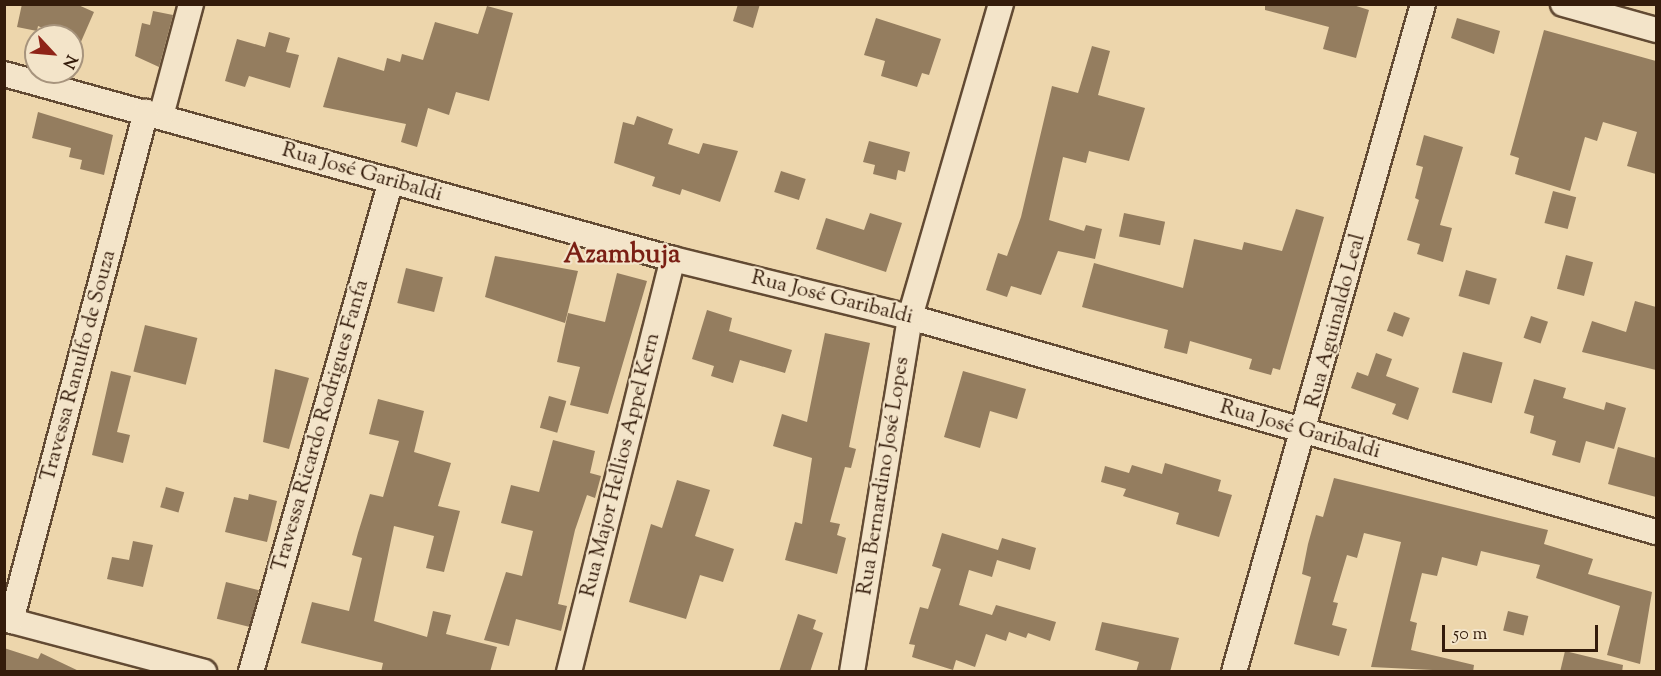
<!DOCTYPE html>
<html>
<head>
<meta charset="utf-8">
<style>
  body { margin:0 }
  #map { position:relative; width:1661px; height:676px; overflow:hidden; background:#edd6ac; font-family:"Sorts Mill Goudy",serif }
  div>[style] { position:absolute }
  [style*='--x'] { left:calc(var(--x)*1px); top:calc(var(--y)*1px); width:calc(var(--w)*1px); rotate:calc(var(--a)*1deg) }
  .building>* { inset:0; background:#947d5f; transform-origin:0 0 }
  .roads { filter:drop-shadow(2px 0 #624a33) drop-shadow(-2px 0 #624a33) drop-shadow(0 2px #624a33) drop-shadow(0 -2px #624a33) }
  .street>* { height:24px; margin:-12px; padding:0 12px; transform-origin:12px; border-radius:12px; background:#f3e4c9 }
  span { translate:-50% -50%; white-space:nowrap; text-align:center; line-height:1.15; -webkit-text-stroke:4.5px #f3e4c9; paint-order:stroke }
  .street-label { font-size:21px; color:#341c0b }
  .district-label { font-size:27px; color:#7a1f14; font-weight:700 }
  .frame { position:absolute; inset:0; border:6px solid #341c0b; pointer-events:none }
  .north { position:absolute; left:24px; top:24px; width:60px; height:60px; box-sizing:border-box; background:#f3e4c9; border:2px solid #a7947d; border-radius:50%; rotate:116deg; font-size:16px; font-weight:700; line-height:24px; text-align:center; color:#341c0b }
  .north::after { content:''; display:block; margin:auto; width:21px; height:27px; background:#8f2418; clip-path:polygon(50% 0,100% 100%,50% 72%,0 100%) }
  .scale { position:absolute; left:1442px; top:625px; width:156px; height:27px; box-sizing:border-box; border:3px solid #341c0b; border-top:0; padding-left:8px; font-size:18px; line-height:21px; white-space:nowrap; color:#341c0b; -webkit-text-stroke:4px #f3e4c9; paint-order:stroke }
</style>
</head>
<body>
<div id="map">
  <div class="building">
    <div style="clip-path:polygon(22px 4px,76px 4px,94px 12px,80px 44px,38px 26px,37px 31px,17px 27px)"></div>
    <div style="clip-path:polygon(738px 4px,760px 4px,753px 28px,733px 21px)"></div>
    <div style="clip-path:polygon(1265px 4px,1350px 4px,1369px 10px,1356px 58px,1323px 49px,1329px 27px,1265px 10px)"></div>
    <div style="clip-path:polygon(487px 6px,513px 13px,489px 101px,456px 92px,449px 115px,428px 108px,417px 147px,401px 142px,406px 124px,323px 107px,338px 57px,384px 71px,387px 58px,400px 62px,402px 54px,423px 60px,435px 22px,478px 34px)"></div>
    <div style="clip-path:polygon(153px 11px,173px 15px,159px 67px,135px 56px,142px 23px,150px 25px)"></div>
    <div style="clip-path:polygon(876px 18px,941px 39px,929px 75px,922px 73px,917px 87px,881px 76px,885px 61px,864px 55px)"></div>
    <div style="clip-path:polygon(1457px 18px,1500px 31px,1494px 54px,1451px 38px)"></div>
    <div style="clip-path:polygon(1544px 30px,1656px 61px,1656px 174px,1627px 166px,1637px 132px,1603px 122px,1597px 141px,1585px 137px,1570px 191px,1515px 174px,1519px 158px,1510px 155px)"></div>
    <div style="clip-path:polygon(269px 32px,290px 38px,286px 52px,299px 55px,290px 88px,249px 76px,245px 87px,225px 81px,237px 39px,265px 47px)"></div>
    <div style="clip-path:polygon(1092px 46px,1110px 51px,1098px 95px,1145px 108px,1129px 161px,1089px 151px,1086px 163px,1063px 157px,1049px 220px,1084px 231px,1086px 225px,1102px 229px,1095px 259px,1058px 251px,1041px 295px,1011px 286px,1007px 297px,986px 290px,998px 253px,1007px 256px,1021px 217px,1052px 86px,1078px 93px)"></div>
    <div style="clip-path:polygon(38px 112px,113px 135px,104px 175px,80px 169px,82px 160px,69px 157px,71px 148px,32px 138px)"></div>
    <div style="clip-path:polygon(637px 116px,673px 129px,668px 144px,699px 154px,703px 143px,738px 151px,720px 202px,682px 189px,680px 195px,652px 186px,655px 177px,614px 163px,623px 122px,634px 125px)"></div>
    <div style="clip-path:polygon(1424px 135px,1463px 147px,1440px 225px,1452px 228px,1443px 262px,1417px 254px,1420px 244px,1407px 240px,1419px 200px,1415px 198px,1423px 167px,1416px 165px)"></div>
    <div style="clip-path:polygon(869px 141px,910px 152px,905px 172px,898px 170px,896px 180px,873px 174px,875px 165px,863px 162px)"></div>
    <div style="left:781px;top:171px;width:26px;height:22px;rotate:18deg"></div>
    <div style="left:1553px;top:191px;width:24px;height:33px;rotate:15deg"></div>
    <div style="clip-path:polygon(1296px 209px,1324px 217px,1280px 370px,1273px 368px,1271px 375px,1249px 369px,1252px 359px,1190px 341px,1187px 354px,1164px 348px,1168px 330px,1082px 307px,1094px 263px,1183px 288px,1194px 239px,1242px 250px,1244px 242px,1282px 251px)"></div>
    <div style="clip-path:polygon(870px 213px,902px 223px,886px 272px,816px 249px,826px 218px,864px 230px)"></div>
    <div style="left:1124px;top:213px;width:42px;height:24px;rotate:12deg"></div>
    <div style="left:1566px;top:255px;width:28px;height:35px;rotate:15deg"></div>
    <div style="clip-path:polygon(495px 256px,578px 271px,565px 323px,485px 297px)"></div>
    <div style="left:406px;top:268px;width:38px;height:36px;rotate:14deg"></div>
    <div style="left:1466px;top:270px;width:32px;height:27px;rotate:16deg"></div>
    <div style="clip-path:polygon(617px 273px,647px 281px,608px 414px,570px 405px,580px 367px,557px 362px,568px 313px,605px 322px)"></div>
    <div style="clip-path:polygon(1635px 301px,1656px 307px,1656px 370px,1582px 352px,1592px 321px,1626px 332px)"></div>
    <div style="clip-path:polygon(707px 310px,732px 318px,729px 331px,792px 350px,785px 373px,740px 360px,733px 383px,711px 376px,714px 366px,692px 359px)"></div>
    <div style="left:1394px;top:312px;width:17px;height:20px;rotate:21deg"></div>
    <div style="left:1531px;top:316px;width:18px;height:23px;rotate:19deg"></div>
    <div style="left:145px;top:325px;width:54px;height:48px;rotate:14deg"></div>
    <div style="clip-path:polygon(825px 333px,870px 343px,849px 447px,856px 449px,851px 468px,845px 467px,830px 522px,840px 524px,837px 535px,846px 538px,837px 574px,785px 560px,795px 522px,802px 524px,812px 458px,773px 446px,782px 414px,807px 422px)"></div>
    <div style="left:1463px;top:352px;width:41px;height:42px;rotate:15deg"></div>
    <div style="clip-path:polygon(1376px 353px,1392px 359px,1386px 376px,1419px 388px,1408px 420px,1392px 414px,1396px 404px,1351px 388px,1357px 372px,1368px 376px)"></div>
    <div style="clip-path:polygon(275px 369px,309px 378px,289px 449px,263px 442px)"></div>
    <div style="clip-path:polygon(111px 371px,131px 376px,117px 432px,130px 435px,123px 463px,92px 455px)"></div>
    <div style="clip-path:polygon(963px 371px,1026px 389px,1017px 419px,990px 411px,980px 448px,944px 437px)"></div>
    <div style="clip-path:polygon(1534px 379px,1566px 388px,1563px 398px,1604px 410px,1606px 402px,1626px 408px,1614px 449px,1586px 441px,1580px 463px,1552px 455px,1556px 441px,1530px 433px,1534px 416px,1524px 413px)"></div>
    <div style="left:549px;top:396px;width:18px;height:33px;rotate:16deg"></div>
    <div style="clip-path:polygon(378px 399px,424px 411px,414px 452px,451px 463px,438px 506px,460px 511px,444px 572px,426px 568px,434px 536px,394px 526px,374px 621px,427px 637px,433px 611px,451px 615px,446px 634px,497px 647px,490px 672px,381px 672px,383px 663px,301px 643px,312px 602px,349px 611px,362px 558px,352px 555px,358px 533px,370px 494px,383px 497px,399px 441px,369px 434px)"></div>
    <div style="clip-path:polygon(553px 440px,595px 451px,590px 473px,601px 476px,595px 498px,587px 495px,575px 530px,558px 604px,567px 606px,561px 631px,516px 619px,509px 646px,484px 640px,506px 572px,522px 576px,533px 531px,501px 523px,511px 485px,539px 492px)"></div>
    <div style="clip-path:polygon(1618px 447px,1656px 458px,1656px 497px,1608px 484px)"></div>
    <div style="clip-path:polygon(1165px 463px,1221px 480px,1218px 491px,1232px 495px,1219px 537px,1176px 524px,1179px 513px,1123px 496px,1126px 489px,1101px 482px,1105px 466px,1129px 473px,1132px 465px,1162px 474px)"></div>
    <div style="clip-path:polygon(1334px 478px,1548px 530px,1544px 544px,1593px 559px,1588px 574px,1652px 592px,1640px 664px,1607px 655px,1620px 606px,1536px 578px,1540px 565px,1481px 551px,1477px 566px,1442px 557px,1437px 576px,1422px 573px,1410px 621px,1417px 623px,1411px 650px,1474px 665px,1473px 672px,1371px 667px,1401px 542px,1364px 533px,1357px 558px,1347px 555px,1333px 602px,1338px 603px,1332px 625px,1347px 629px,1339px 656px,1294px 644px,1311px 577px,1302px 574px,1308px 544px,1316px 515px,1323px 517px)"></div>
    <div style="clip-path:polygon(677px 480px,710px 490px,695px 536px,734px 549px,723px 582px,700px 575px,686px 619px,629px 602px,651px 524px,662px 528px)"></div>
    <div style="left:166px;top:487px;width:19px;height:21px;rotate:16deg"></div>
    <div style="clip-path:polygon(249px 494px,277px 501px,267px 542px,225px 532px,234px 497px,248px 500px)"></div>
    <div style="clip-path:polygon(942px 533px,998px 550px,1002px 538px,1036px 548px,1030px 570px,997px 560px,992px 577px,969px 570px,959px 605px,992px 615px,996px 605px,1056px 622px,1050px 641px,1028px 633px,1026px 638px,1009px 632px,1006px 641px,986px 634px,975px 667px,956px 660px,953px 670px,912px 657px,915px 645px,909px 644px,920px 607px,928px 609px,941px 569px,932px 566px)"></div>
    <div style="clip-path:polygon(133px 541px,153px 545px,143px 587px,107px 579px,112px 557px,129px 560px)"></div>
    <div style="left:226px;top:582px;width:34px;height:38px;rotate:14deg"></div>
    <div style="left:1508px;top:611px;width:21px;height:20px;rotate:14deg"></div>
    <div style="clip-path:polygon(798px 614px,816px 620px,813px 629px,823px 633px,810px 672px,779px 672px)"></div>
    <div style="clip-path:polygon(1102px 622px,1179px 638px,1170px 672px,1136px 672px,1139px 662px,1095px 650px)"></div>
    <div style="clip-path:polygon(4px 648px,38px 659px,41px 653px,81px 672px,4px 672px)"></div>
    <div style="clip-path:polygon(1565px 651px,1623px 665px,1622px 672px,1560px 672px)"></div>
  </div>
  <div class="roads">
    <div class="street">
      <div style="--x:1563;--y:4;--w:97;--a:15.6"></div>
      <div style="--x:4;--y:74;--w:694;--a:15.46"></div>
      <div style="--x:673;--y:259;--w:244;--a:13.8"></div>
      <div style="--x:910;--y:317;--w:776;--a:16.08"></div>
      <div style="--x:161;--y:116;--w:116;--a:-75"></div>
      <div style="--x:4;--y:619;--w:207;--a:14.8"></div>
      <div style="--x:11;--y:621;--w:527;--a:-75.15"></div>
      <div style="--x:251;--y:672;--w:511;--a:-74.09"></div>
      <div style="--x:569;--y:672;--w:426;--a:-75.9"></div>
      <div style="--x:852;--y:672;--w:360;--a:-80.7"></div>
      <div style="--x:910;--y:317;--w:326;--a:-73.8"></div>
      <div style="--x:1234;--y:672;--w:694;--a:-74.2"></div>
    </div>
  </div>
  <div class="street-label">
    <span style="left:362px;top:173px;rotate:16deg">Rua José Garibaldi</span>
    <span style="left:832px;top:298px;rotate:14deg">Rua José Garibaldi</span>
    <span style="left:1336px;top:321px;rotate:-75deg">Rua Aguinaldo Leal</span>
    <span style="left:79px;top:366px;rotate:-75deg">Travessa Ranulfo de Souza</span>
    <span style="left:321px;top:426px;rotate:-74deg">Travessa Ricardo Rodrigues Fanfa</span>
    <span style="left:1300px;top:430px;rotate:16deg">Rua José Garibaldi</span>
    <span style="left:621px;top:465px;rotate:-76deg">Rua Major Hellios Appel Kern</span>
    <span style="left:884px;top:476px;rotate:-81deg">Rua Bernardino José Lopes</span>
  </div>
  <div class="district-label">
    <span style="left:622px;top:256px">Azambuja</span>
  </div>
  <div class="frame"></div>
  <div class="north">N</div>
  <div class="scale">50 m</div>
</div>
</body>
</html>
